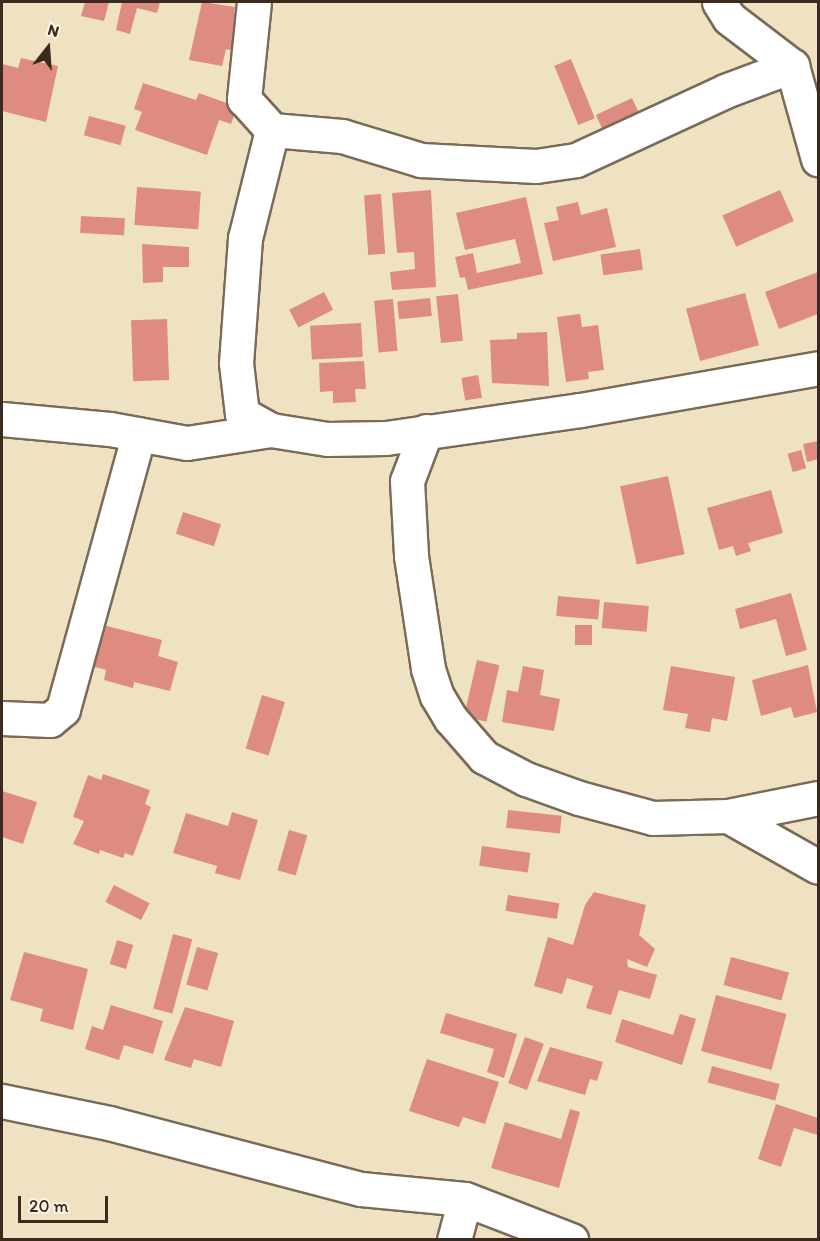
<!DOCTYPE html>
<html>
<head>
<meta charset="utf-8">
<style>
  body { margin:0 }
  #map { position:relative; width:820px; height:1241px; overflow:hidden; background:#efe2c3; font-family:Itim,sans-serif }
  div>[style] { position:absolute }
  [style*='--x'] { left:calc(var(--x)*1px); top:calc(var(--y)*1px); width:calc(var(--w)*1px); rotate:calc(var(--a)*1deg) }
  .building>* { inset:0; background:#de8c82; transform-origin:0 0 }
  .roads { filter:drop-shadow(2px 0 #7a6a58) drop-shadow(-2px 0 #7a6a58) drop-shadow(0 2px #7a6a58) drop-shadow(0 -2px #7a6a58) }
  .minor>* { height:33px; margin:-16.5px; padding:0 16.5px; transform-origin:16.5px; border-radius:16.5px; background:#fff }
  span { translate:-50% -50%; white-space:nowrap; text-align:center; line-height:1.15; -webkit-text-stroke:6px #fcf5e5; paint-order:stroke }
  .frame { position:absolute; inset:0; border:3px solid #3b2a1e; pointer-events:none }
  .north { position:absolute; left:18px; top:18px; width:60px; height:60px; -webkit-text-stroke:4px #fcf5e5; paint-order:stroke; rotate:17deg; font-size:16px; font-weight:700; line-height:24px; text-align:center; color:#3b2a1e }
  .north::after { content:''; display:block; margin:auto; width:21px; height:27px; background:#3b2a1e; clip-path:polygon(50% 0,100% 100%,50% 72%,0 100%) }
  .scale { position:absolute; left:18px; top:1196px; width:90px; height:27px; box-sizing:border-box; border:3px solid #3b2a1e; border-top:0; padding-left:8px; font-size:18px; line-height:21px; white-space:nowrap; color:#3b2a1e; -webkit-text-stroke:4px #fcf5e5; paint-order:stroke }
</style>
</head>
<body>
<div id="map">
  <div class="building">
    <div style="clip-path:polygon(85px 2px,109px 2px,104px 21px,81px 16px)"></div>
    <div style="clip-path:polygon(122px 2px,160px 2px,157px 13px,137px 8px,130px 34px,116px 30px)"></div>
    <div style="clip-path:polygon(202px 2px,235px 7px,234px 14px,241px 16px,234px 51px,226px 49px,222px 66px,189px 60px)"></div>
    <div style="clip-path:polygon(21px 58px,58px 66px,46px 122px,2px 111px,2px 64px,18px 68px)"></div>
    <div style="left:571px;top:59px;width:64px;height:18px;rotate:68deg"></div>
    <div style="clip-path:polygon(143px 83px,196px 100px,199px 93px,237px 107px,231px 124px,219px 120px,207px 155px,135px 130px,142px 112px,134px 109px)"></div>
    <div style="left:632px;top:98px;width:21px;height:40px;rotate:65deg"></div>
    <div style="left:89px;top:116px;width:38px;height:20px;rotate:15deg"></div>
    <div style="left:137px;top:187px;width:64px;height:38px;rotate:4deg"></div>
    <div style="clip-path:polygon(431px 190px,436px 287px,392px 290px,390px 272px,415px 269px,414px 252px,397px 253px,392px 193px)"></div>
    <div style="left:780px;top:190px;width:34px;height:63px;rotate:66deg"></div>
    <div style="left:381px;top:194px;width:60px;height:17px;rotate:86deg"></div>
    <div style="clip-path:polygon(526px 197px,543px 274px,468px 290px,465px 277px,460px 278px,455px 257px,473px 253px,477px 273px,521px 263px,515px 239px,465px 250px,456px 213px)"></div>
    <div style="clip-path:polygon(578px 202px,581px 215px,607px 208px,616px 247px,553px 261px,544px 223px,559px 220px,556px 207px)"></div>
    <div style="left:81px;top:216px;width:44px;height:17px;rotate:3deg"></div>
    <div style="clip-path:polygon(142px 244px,189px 247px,189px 267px,163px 267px,163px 282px,143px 283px)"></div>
    <div style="left:640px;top:249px;width:21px;height:40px;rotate:82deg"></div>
    <div style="clip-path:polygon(818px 272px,818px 314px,779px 329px,765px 292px)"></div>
    <div style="left:324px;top:292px;width:20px;height:39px;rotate:63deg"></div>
    <div style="left:745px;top:293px;width:54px;height:61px;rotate:75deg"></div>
    <div style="left:458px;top:294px;width:47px;height:22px;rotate:84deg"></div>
    <div style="left:430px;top:298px;width:18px;height:33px;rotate:84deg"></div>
    <div style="left:393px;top:299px;width:52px;height:19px;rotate:85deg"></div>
    <div style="clip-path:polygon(580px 314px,582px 327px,598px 325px,604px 370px,588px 372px,589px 379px,566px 382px,557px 317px)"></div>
    <div style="left:167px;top:319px;width:61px;height:36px;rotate:88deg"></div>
    <div style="left:361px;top:323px;width:34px;height:51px;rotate:87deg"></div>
    <div style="clip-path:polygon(547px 332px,549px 386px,492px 383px,490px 340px,517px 339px,517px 333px)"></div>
    <div style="clip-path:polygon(364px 361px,366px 389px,355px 389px,356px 402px,333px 403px,333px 391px,320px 392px,319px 363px)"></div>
    <div style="left:478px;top:375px;width:23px;height:17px;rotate:80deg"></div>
    <div style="clip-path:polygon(818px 441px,818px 459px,807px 462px,803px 444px)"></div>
    <div style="left:801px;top:450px;width:19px;height:14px;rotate:74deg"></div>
    <div style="left:668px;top:476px;width:80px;height:49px;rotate:78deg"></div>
    <div style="clip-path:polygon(771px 490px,783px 533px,748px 543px,751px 551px,736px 556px,733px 546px,719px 550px,707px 508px)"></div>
    <div style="left:183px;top:512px;width:40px;height:23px;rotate:18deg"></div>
    <div style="clip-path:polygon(791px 593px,807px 650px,786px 656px,776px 619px,740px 629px,735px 609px)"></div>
    <div style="left:558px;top:596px;width:42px;height:20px;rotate:5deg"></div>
    <div style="left:604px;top:602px;width:45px;height:26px;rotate:5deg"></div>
    <div style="clip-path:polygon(103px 625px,162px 640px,158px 656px,178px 662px,170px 691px,134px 682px,133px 688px,104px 680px,106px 670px,92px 666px)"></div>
    <div style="left:575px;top:625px;width:17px;height:20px"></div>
    <div style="left:477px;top:660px;width:23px;height:58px;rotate:13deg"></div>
    <div style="clip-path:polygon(808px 665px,817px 712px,794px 718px,791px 707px,761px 716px,752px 680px)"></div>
    <div style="clip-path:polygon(523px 666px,544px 670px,540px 695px,560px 699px,554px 731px,502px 722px,507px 690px,518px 692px)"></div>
    <div style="clip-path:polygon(671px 666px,735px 677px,727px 721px,712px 718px,710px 732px,685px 728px,688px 714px,663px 710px)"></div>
    <div style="left:262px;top:695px;width:24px;height:56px;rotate:17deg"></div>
    <div style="clip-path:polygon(103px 774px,150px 790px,145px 804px,151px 807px,133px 856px,125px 853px,123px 858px,100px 850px,99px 854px,73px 844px,84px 821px,73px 817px,88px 775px,101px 780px)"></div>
    <div style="clip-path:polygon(2px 791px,37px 802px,23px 844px,2px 837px)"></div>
    <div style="left:508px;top:810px;width:54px;height:18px;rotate:6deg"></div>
    <div style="clip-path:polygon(232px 812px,258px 820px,240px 880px,215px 873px,217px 866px,173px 853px,186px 813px,228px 826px)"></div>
    <div style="left:289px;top:830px;width:19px;height:42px;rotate:16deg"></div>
    <div style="left:482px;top:846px;width:49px;height:20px;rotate:8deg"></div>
    <div style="left:114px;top:885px;width:40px;height:19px;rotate:27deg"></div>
    <div style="clip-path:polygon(594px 892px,646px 905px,639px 935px,655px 949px,647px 967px,627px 959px,628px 967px,657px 975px,650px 999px,619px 990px,611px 1015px,586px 1008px,593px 986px,567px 978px,562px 994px,534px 986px,548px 937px,573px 945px,585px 905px)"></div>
    <div style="left:508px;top:895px;width:52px;height:16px;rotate:9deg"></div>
    <div style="left:173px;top:934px;width:20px;height:77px;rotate:15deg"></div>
    <div style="left:117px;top:940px;width:17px;height:25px;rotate:17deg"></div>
    <div style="left:197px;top:947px;width:22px;height:39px;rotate:16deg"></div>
    <div style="clip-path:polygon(24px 952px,88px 969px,73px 1030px,40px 1021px,43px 1009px,10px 1000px)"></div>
    <div style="left:731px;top:957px;width:60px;height:29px;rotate:15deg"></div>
    <div style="left:716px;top:995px;width:73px;height:58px;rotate:15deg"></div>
    <div style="clip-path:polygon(111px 1005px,163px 1021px,153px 1054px,124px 1045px,119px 1060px,85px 1049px,92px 1026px,103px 1030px)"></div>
    <div style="clip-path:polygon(185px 1007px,234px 1021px,221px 1067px,194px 1059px,191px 1068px,164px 1060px)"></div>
    <div style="clip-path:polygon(446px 1013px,517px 1034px,504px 1078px,487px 1072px,494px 1049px,440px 1033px)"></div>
    <div style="clip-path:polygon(680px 1014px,696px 1019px,682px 1065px,615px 1042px,622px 1019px,673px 1035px)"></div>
    <div style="left:525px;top:1037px;width:20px;height:49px;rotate:20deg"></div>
    <div style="clip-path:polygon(550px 1047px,603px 1062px,597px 1081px,590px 1079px,585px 1095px,537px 1081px)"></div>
    <div style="clip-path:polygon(427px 1059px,499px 1082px,485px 1124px,463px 1117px,459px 1127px,409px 1111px)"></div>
    <div style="left:712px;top:1066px;width:70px;height:17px;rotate:15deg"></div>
    <div style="clip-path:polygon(776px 1104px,818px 1118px,818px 1135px,794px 1128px,781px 1167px,758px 1159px)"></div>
    <div style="clip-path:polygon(570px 1109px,580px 1112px,559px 1188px,491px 1168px,505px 1122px,561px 1139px)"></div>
  </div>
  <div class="roads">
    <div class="minor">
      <div style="--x:254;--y:2;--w:98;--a:95.9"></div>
      <div style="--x:244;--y:99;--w:42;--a:47.9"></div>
      <div style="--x:272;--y:130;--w:111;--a:104"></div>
      <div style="--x:245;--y:238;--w:125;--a:94.1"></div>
      <div style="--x:236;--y:363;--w:51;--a:83.3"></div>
      <div style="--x:242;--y:414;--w:33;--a:29"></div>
      <div style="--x:719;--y:2;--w:19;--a:58"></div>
      <div style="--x:729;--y:18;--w:79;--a:37.3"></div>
      <div style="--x:792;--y:66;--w:97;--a:74.4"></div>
      <div style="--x:272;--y:130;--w:70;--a:4.9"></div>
      <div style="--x:342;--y:136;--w:83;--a:16.9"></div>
      <div style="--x:421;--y:160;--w:115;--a:3"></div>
      <div style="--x:536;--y:166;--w:40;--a:-8.5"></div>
      <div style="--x:576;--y:160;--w:164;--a:-24.8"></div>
      <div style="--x:725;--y:91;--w:72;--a:-20.5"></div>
      <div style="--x:2;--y:419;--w:108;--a:5.3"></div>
      <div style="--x:110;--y:429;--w:78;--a:10.3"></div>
      <div style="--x:187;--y:443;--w:85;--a:-8.8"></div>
      <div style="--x:271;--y:430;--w:57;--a:9.1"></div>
      <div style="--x:327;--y:439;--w:59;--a:-1"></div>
      <div style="--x:386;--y:438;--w:197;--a:-8.2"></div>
      <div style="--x:581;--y:410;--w:241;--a:-10"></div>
      <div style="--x:426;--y:431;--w:53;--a:110.8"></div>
      <div style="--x:407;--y:481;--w:75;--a:86.9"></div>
      <div style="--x:411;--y:556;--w:114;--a:81.4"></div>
      <div style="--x:428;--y:669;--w:28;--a:72"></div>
      <div style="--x:437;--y:696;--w:27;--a:59"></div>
      <div style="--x:451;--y:719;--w:50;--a:49"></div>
      <div style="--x:484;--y:757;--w:47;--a:27.6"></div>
      <div style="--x:526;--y:779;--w:56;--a:19.7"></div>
      <div style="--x:579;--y:798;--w:77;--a:15.1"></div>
      <div style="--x:653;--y:818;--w:75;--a:-1.5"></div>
      <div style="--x:728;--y:816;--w:92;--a:-11.3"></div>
      <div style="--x:2;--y:718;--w:48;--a:2.4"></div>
      <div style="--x:50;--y:720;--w:17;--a:-40"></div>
      <div style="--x:63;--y:709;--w:285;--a:-74.6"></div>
      <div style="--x:728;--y:816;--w:103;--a:29.5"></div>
      <div style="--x:2;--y:1101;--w:109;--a:11.6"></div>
      <div style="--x:109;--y:1123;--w:260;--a:14.7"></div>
      <div style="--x:361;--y:1189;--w:104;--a:5.5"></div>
      <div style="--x:465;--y:1199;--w:114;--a:21.1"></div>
      <div style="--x:454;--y:1240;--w:42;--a:-75"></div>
    </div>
  </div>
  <div class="frame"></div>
  <div class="north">N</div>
  <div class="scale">20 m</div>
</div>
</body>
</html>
